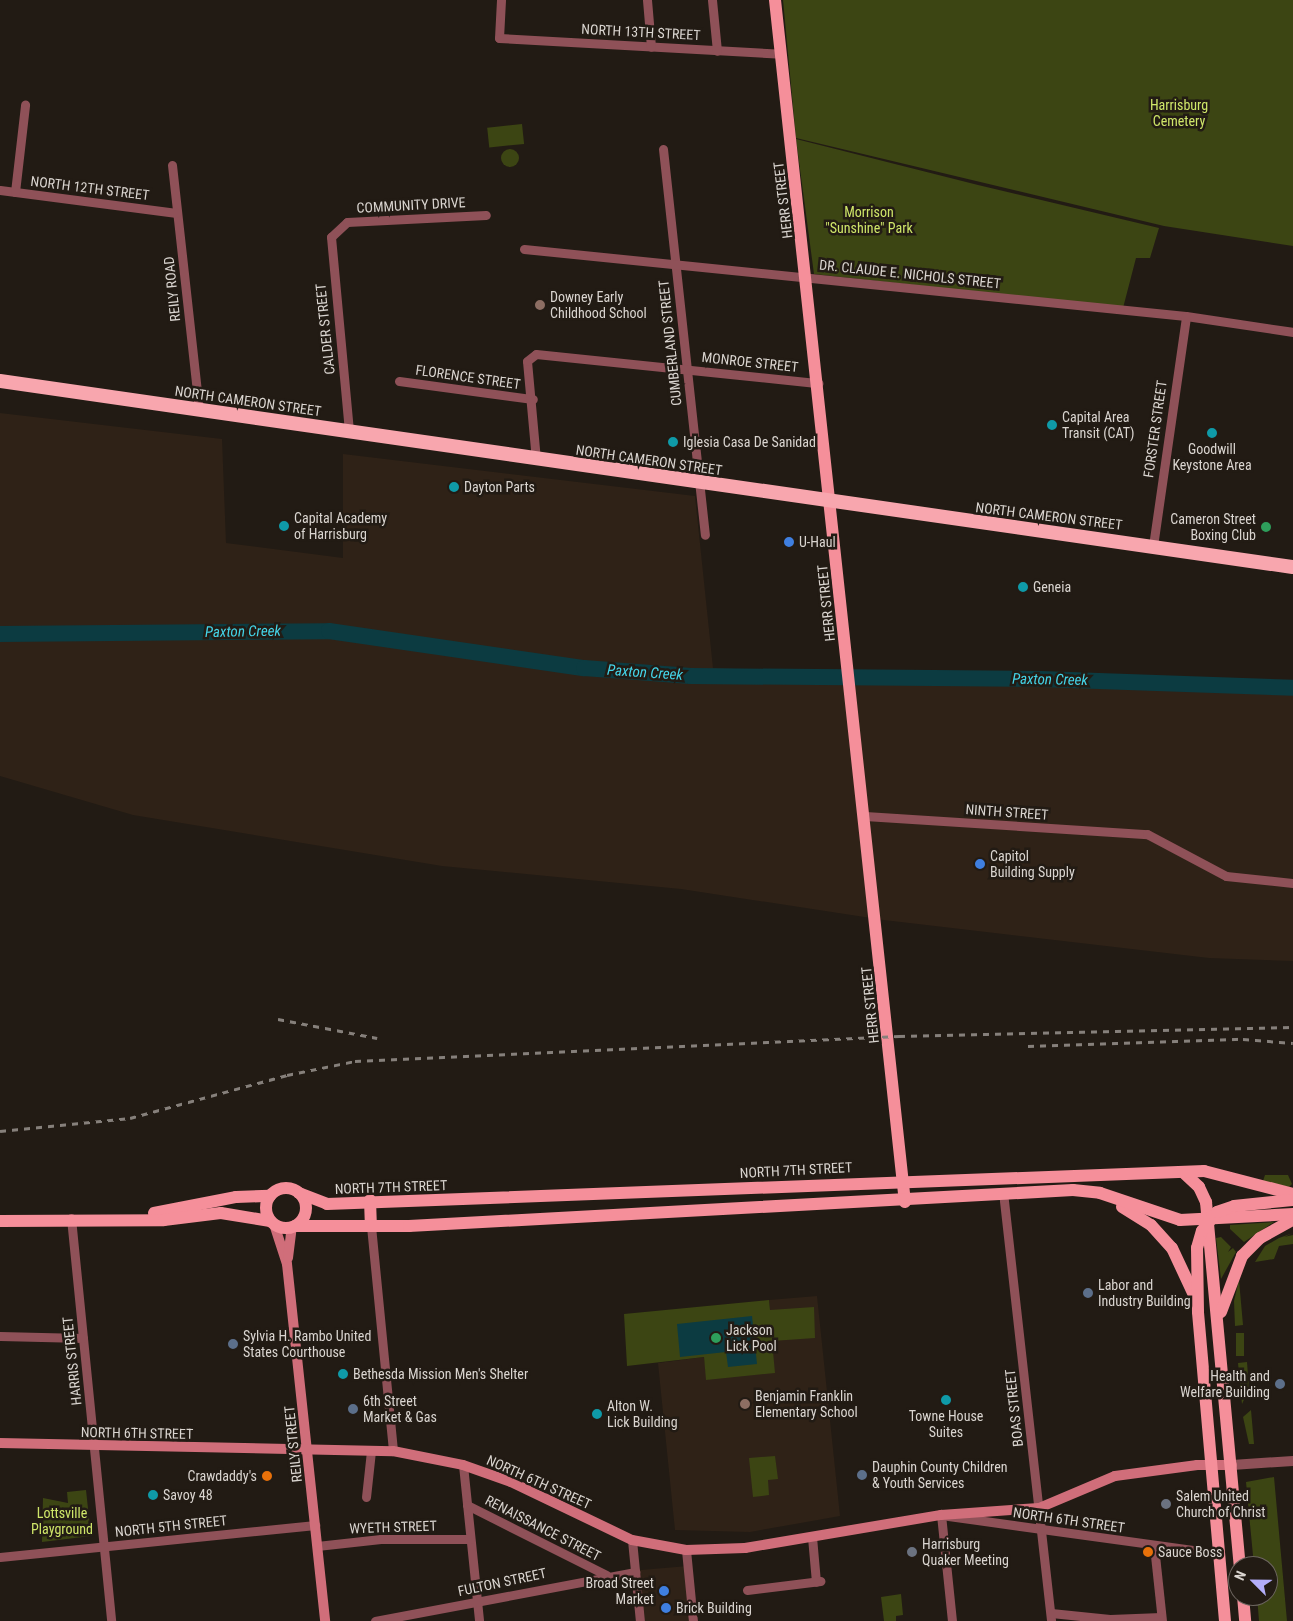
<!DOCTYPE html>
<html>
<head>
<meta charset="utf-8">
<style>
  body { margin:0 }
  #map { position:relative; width:1293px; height:1621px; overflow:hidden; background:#221b14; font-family:"Roboto Condensed",sans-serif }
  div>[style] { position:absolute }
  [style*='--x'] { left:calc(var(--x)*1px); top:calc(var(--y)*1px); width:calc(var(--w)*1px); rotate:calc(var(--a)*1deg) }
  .built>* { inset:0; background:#2f2217; transform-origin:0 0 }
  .green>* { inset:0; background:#3c4513; transform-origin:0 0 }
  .round { border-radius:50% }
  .water>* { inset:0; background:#0c3b41 }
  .river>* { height:16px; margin:-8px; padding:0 8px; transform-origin:8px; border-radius:8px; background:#0c3b41 }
  .minor>* { height:9px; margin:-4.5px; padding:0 4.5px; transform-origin:4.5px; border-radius:4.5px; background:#8f5158 }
  .tertiary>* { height:10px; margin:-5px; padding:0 5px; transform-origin:5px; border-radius:5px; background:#8f5158 }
  .secondary>* { height:10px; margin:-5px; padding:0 5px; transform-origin:5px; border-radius:5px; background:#d06e7a }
  .primary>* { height:12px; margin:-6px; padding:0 6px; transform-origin:6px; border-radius:6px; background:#f58f9a }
  .primary>.ring { margin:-6px; padding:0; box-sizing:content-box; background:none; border:12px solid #f58f9a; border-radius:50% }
  .trunk>* { height:14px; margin:-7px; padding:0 7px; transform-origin:7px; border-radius:7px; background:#f8a6ae }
  .rail>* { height:2.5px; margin-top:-1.25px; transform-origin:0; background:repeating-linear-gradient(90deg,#86807b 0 6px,transparent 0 12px) }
  .dots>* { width:14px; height:14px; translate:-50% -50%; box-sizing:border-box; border:2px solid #221b14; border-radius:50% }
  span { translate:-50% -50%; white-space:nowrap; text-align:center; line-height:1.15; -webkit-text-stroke:5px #221b14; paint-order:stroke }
  .street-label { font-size:14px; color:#dad5d0 }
  .park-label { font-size:14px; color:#cfe669 }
  .poi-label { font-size:14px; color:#dad5d0 }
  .left { translate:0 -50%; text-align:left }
  .right { translate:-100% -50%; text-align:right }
  .water-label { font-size:15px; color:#44d5e9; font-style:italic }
  .north { position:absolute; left:1228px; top:1556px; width:50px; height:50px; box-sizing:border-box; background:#221b14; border:1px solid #6c655f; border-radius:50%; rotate:293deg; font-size:14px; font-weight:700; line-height:20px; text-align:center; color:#dad5d0 }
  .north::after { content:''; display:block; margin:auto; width:18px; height:22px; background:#b2adf9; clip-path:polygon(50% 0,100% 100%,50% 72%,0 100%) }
</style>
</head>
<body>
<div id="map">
  <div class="built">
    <div style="clip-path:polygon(0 413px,222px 439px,226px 543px,343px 558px,343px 454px,695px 496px,713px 668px,1293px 690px,1293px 961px,1209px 958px,884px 920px,681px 889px,442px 866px,133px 815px,0 776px)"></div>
    <div style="clip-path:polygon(817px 1296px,840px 1516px,750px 1532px,675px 1530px,658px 1363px,704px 1357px,707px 1380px,773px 1352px,769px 1300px)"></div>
    <div style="left:688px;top:1566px;width:55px;height:53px;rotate:85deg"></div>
  </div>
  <div class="green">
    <div style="clip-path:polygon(783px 0,1293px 0,1293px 246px,1164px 226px,796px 138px)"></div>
    <div style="left:522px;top:124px;width:20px;height:35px;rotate:84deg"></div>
    <div style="clip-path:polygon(796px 139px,978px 185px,1159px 228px,1150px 258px,1136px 258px,1123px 308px,814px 274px)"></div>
    <div class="round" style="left:501px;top:149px;width:18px;height:18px"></div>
    <div style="clip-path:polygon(1265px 1175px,1288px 1175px,1292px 1184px,1289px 1187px,1263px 1181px)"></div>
    <div style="clip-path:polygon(1274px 1222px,1244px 1242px,1230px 1229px,1230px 1225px)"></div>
    <div style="clip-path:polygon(1293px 1233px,1284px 1237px,1293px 1235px,1293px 1244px,1279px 1246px,1274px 1259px,1255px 1262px,1265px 1246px,1279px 1238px)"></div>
    <div style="clip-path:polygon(1221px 1237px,1231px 1247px,1228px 1252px,1233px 1248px,1236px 1252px,1221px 1279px,1216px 1238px)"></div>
    <div style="clip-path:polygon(1239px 1280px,1243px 1325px,1235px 1326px,1234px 1301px)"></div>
    <div style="clip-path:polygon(769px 1300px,770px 1310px,814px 1307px,815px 1338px,772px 1341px,775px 1373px,706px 1380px,704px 1357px,627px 1366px,624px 1314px)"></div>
    <div style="left:1236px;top:1333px;width:8px;height:23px"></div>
    <div style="clip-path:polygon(1247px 1362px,1249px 1389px,1242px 1404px,1238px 1363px)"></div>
    <div style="clip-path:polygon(1251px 1410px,1254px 1444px,1249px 1444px,1243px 1417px)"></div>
    <div style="clip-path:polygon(775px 1456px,778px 1479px,768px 1480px,769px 1495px,753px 1497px,749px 1458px)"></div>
    <div style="clip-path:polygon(1274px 1477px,1287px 1621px,1259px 1621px,1257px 1596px,1268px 1596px,1268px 1566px,1254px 1566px,1246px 1482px)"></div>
    <div style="clip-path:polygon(86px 1490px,91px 1536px,42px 1542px,43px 1498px,68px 1503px,67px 1492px)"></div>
    <div style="clip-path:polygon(901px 1594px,903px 1615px,896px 1616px,896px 1621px,884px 1621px,881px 1597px)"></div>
  </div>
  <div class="water">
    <div style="clip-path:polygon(752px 1316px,757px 1364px,728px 1367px,726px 1352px,680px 1357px,677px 1324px)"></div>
  </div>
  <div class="river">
    <div style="--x:0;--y:634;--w:329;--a:-0.5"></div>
    <div style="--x:329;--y:631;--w:258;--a:8.3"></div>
    <div style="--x:584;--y:668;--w:107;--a:4.3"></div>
    <div style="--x:691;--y:676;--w:350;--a:0.5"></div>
    <div style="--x:1041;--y:679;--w:252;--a:2"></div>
  </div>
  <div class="minor">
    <div style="--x:501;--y:0;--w:38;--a:93"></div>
    <div style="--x:499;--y:38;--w:282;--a:3.2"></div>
    <div style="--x:647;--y:0;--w:47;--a:85.1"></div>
    <div style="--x:712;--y:0;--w:51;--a:84.4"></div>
    <div style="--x:663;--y:149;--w:388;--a:83.8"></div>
    <div style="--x:172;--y:165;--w:247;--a:83.7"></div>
    <div style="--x:0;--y:190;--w:178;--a:7.4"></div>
    <div style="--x:15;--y:192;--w:88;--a:-83.4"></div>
    <div style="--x:524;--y:249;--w:665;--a:5.78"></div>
    <div style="--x:1186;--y:316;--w:108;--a:8.5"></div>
    <div style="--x:399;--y:381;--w:135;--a:7.7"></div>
    <div style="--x:349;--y:431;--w:195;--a:-95.3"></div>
    <div style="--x:331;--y:237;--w:22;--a:-43"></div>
    <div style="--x:347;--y:222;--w:139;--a:-2.9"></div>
    <div style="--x:536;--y:460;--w:99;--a:-95.2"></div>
    <div style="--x:527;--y:361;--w:11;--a:-38"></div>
    <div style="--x:536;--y:354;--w:284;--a:5.9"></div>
    <div style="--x:1153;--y:546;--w:232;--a:-81.8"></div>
    <div style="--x:865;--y:816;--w:283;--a:3.7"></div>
    <div style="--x:1147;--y:834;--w:89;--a:28"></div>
    <div style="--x:1226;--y:876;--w:67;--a:6"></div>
    <div style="--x:1003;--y:1192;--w:432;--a:83.6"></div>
    <div style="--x:71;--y:1218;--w:405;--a:84.3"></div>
    <div style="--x:371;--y:1226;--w:226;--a:84.4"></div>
    <div style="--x:0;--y:1336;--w:83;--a:1.4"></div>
    <div style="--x:463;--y:1465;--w:157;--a:84.1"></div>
    <div style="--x:366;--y:1497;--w:46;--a:-83.8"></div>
    <div style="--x:467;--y:1505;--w:156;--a:26.7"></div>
    <div style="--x:812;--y:1537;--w:45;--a:84.9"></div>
    <div style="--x:632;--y:1540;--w:81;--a:84.4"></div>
    <div style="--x:317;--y:1546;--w:64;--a:-6.2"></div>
    <div style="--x:381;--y:1539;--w:89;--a:0"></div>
    <div style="--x:1154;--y:1546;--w:75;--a:83.9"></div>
    <div style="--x:686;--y:1550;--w:71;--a:84.4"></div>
    <div style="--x:0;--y:1557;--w:317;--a:-5.8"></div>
    <div style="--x:747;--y:1590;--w:74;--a:-7"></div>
    <div style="--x:1051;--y:1613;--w:59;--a:5.8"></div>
    <div style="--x:1110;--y:1619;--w:51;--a:-2.2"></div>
    <div style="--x:375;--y:1621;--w:265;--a:-10.7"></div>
    <div style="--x:952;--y:1621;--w:107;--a:-95.9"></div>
    <div style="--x:941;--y:1515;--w:254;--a:7.9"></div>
  </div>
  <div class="tertiary">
    <div style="--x:1232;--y:1465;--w:61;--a:-3.8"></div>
  </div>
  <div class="secondary">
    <div style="--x:274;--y:1224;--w:42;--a:72"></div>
    <div style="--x:287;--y:1264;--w:359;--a:83.9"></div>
    <div style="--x:288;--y:1258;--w:31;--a:-83"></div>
    <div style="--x:0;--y:1443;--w:393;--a:1.2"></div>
    <div style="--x:393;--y:1451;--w:71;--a:11.3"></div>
    <div style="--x:463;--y:1465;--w:51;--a:19.5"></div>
    <div style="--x:511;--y:1482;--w:134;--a:25.6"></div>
    <div style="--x:632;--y:1540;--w:55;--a:10.5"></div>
    <div style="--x:686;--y:1550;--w:59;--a:-1.9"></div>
    <div style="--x:745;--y:1548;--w:199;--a:-9.6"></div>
    <div style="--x:941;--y:1515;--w:98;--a:-4.1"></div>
    <div style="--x:1039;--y:1508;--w:82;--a:-22.8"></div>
    <div style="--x:1115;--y:1476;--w:83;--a:-7.6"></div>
    <div style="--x:1197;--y:1465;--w:35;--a:0"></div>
  </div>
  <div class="primary">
    <div style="--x:775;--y:0;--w:1209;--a:83.83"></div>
    <div style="--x:1183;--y:1172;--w:22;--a:43"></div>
    <div style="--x:1199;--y:1187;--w:17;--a:65"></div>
    <div style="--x:1206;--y:1202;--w:366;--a:84.7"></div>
    <div class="ring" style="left:266px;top:1188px;width:28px;height:28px"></div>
    <div style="--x:299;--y:1193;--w:30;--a:21"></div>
    <div style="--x:327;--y:1204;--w:878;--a:-2.15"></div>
    <div style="--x:1204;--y:1171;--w:92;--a:14.5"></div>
    <div style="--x:370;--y:1200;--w:26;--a:88"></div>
    <div style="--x:1122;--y:1207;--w:34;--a:32"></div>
    <div style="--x:1151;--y:1225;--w:31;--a:48"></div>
    <div style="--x:1172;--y:1248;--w:52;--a:64.9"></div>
    <div style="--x:154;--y:1213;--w:84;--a:-11"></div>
    <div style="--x:236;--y:1197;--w:34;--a:-2"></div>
    <div style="--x:0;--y:1221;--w:164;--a:-0.3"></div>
    <div style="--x:164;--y:1220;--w:57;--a:-7"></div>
    <div style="--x:221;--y:1213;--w:50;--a:9.3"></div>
    <div style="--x:295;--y:1226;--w:114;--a:0"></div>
    <div style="--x:409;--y:1226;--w:665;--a:-3.1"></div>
    <div style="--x:1073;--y:1190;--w:27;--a:6"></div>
    <div style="--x:1100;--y:1193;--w:84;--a:18.6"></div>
    <div style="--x:1180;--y:1220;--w:113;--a:-3"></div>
    <div style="--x:1221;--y:1312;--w:60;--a:-69.4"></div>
    <div style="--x:1242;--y:1256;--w:25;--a:-45"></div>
    <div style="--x:1260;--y:1238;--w:38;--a:-29"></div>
    <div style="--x:1243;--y:1596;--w:25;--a:85"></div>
    <div style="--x:1225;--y:1621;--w:310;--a:-95"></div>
    <div style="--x:1198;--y:1312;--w:64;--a:-90.9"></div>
    <div style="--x:1197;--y:1248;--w:18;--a:-74"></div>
    <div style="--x:1202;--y:1231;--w:24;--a:-52"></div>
    <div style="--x:1217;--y:1212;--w:18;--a:-19"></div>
    <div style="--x:1234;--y:1206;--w:59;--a:-5.8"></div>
  </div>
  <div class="trunk">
    <div style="--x:0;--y:381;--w:1306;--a:8.19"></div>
  </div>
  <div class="rail">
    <div style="--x:278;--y:1019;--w:101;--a:10.9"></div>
    <div style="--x:1028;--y:1046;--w:215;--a:-1.9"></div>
    <div style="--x:1243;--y:1039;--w:50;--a:4.6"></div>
    <div style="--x:0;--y:1131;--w:131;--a:-5.7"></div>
    <div style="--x:130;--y:1118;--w:163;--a:-15.3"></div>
    <div style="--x:287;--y:1075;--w:69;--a:-11.6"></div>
    <div style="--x:355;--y:1061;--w:545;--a:-2.63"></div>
    <div style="--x:899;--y:1036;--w:394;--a:-1.3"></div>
  </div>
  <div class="dots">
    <div style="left:540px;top:305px;background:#8d6e63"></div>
    <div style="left:1052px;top:425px;background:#0f9aa8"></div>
    <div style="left:1212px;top:433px;background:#0f9aa8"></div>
    <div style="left:673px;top:442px;background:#0f9aa8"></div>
    <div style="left:454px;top:487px;background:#0f9aa8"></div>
    <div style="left:284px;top:526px;background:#0f9aa8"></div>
    <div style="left:1266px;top:527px;background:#2e9e5b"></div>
    <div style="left:789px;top:542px;background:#3f7fe0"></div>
    <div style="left:1023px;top:587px;background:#0f9aa8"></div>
    <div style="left:980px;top:864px;background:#3f7fe0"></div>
    <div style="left:1088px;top:1293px;background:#5c6f8a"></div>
    <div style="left:716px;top:1338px;background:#2e9e5b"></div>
    <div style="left:233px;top:1344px;background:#5c6f8a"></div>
    <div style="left:343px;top:1374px;background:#0f9aa8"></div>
    <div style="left:1280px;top:1384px;background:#5c6f8a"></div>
    <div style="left:946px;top:1400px;background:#0f9aa8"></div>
    <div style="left:745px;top:1404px;background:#8d6e63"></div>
    <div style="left:353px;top:1409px;background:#5c6f8a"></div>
    <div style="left:597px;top:1414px;background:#0f9aa8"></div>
    <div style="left:862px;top:1475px;background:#5c6f8a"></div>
    <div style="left:267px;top:1476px;background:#e8710a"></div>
    <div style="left:153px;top:1495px;background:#0f9aa8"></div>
    <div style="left:1166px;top:1504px;background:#6b7280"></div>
    <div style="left:912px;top:1552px;background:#6b7280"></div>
    <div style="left:1148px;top:1552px;background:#e8710a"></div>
    <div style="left:664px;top:1591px;background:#3f7fe0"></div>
    <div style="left:666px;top:1608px;background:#3f7fe0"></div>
  </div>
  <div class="street-label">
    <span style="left:641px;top:32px;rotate:3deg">NORTH 13TH STREET</span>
    <span style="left:90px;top:188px;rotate:7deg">NORTH 12TH STREET</span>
    <span style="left:783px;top:200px;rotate:-97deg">HERR STREET</span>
    <span style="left:411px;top:205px;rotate:-3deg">COMMUNITY DRIVE</span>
    <span style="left:910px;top:274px;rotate:6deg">DR. CLAUDE E. NICHOLS STREET</span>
    <span style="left:172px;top:289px;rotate:-96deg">REILY ROAD</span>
    <span style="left:325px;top:329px;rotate:-96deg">CALDER STREET</span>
    <span style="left:670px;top:343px;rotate:-96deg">CUMBERLAND STREET</span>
    <span style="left:750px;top:362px;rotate:6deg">MONROE STREET</span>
    <span style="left:468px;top:377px;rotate:8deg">FLORENCE STREET</span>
    <span style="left:248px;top:401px;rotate:8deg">NORTH CAMERON STREET</span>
    <span style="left:1155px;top:429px;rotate:-82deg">FORSTER STREET</span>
    <span style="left:649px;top:460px;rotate:8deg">NORTH CAMERON STREET</span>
    <span style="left:1049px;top:516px;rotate:7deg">NORTH CAMERON STREET</span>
    <span style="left:826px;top:603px;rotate:-96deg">HERR STREET</span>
    <span style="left:1007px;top:812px;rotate:4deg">NINTH STREET</span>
    <span style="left:870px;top:1005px;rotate:-96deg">HERR STREET</span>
    <span style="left:796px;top:1170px;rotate:-3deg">NORTH 7TH STREET</span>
    <span style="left:391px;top:1187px;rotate:-2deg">NORTH 7TH STREET</span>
    <span style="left:72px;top:1361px;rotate:-96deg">HARRIS STREET</span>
    <span style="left:1014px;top:1408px;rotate:-96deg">BOAS STREET</span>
    <span style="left:137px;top:1433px;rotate:1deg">NORTH 6TH STREET</span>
    <span style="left:293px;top:1444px;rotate:-96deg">REILY STREET</span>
    <span style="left:539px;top:1482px;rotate:24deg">NORTH 6TH STREET</span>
    <span style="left:1069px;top:1520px;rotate:8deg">NORTH 6TH STREET</span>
    <span style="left:171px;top:1526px;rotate:-6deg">NORTH 5TH STREET</span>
    <span style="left:393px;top:1527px;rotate:-2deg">WYETH STREET</span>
    <span style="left:543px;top:1528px;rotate:27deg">RENAISSANCE STREET</span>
    <span style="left:502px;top:1582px;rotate:-12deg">FULTON STREET</span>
  </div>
  <div class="park-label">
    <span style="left:1179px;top:113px">Harrisburg<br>Cemetery</span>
    <span style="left:869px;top:220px">Morrison<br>"Sunshine" Park</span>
    <span style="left:62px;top:1521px">Lottsville<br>Playground</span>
  </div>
  <div class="poi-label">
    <span class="left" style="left:550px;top:305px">Downey Early<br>Childhood School</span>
    <span class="left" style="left:1062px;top:425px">Capital Area<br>Transit (CAT)</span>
    <span class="left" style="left:683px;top:442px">Iglesia Casa De Sanidad</span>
    <span style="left:1212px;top:457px">Goodwill<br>Keystone Area</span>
    <span class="left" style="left:464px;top:487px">Dayton Parts</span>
    <span class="left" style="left:294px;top:526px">Capital Academy<br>of Harrisburg</span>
    <span class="right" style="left:1256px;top:527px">Cameron Street<br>Boxing Club</span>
    <span class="left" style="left:799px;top:542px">U-Haul</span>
    <span class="left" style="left:1033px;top:587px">Geneia</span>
    <span class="left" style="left:990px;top:864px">Capitol<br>Building Supply</span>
    <span class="left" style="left:1098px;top:1293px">Labor and<br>Industry Building</span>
    <span class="left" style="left:726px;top:1338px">Jackson<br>Lick Pool</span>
    <span class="left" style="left:243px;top:1344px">Sylvia H. Rambo United<br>States Courthouse</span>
    <span class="left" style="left:353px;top:1374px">Bethesda Mission Men's Shelter</span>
    <span class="right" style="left:1270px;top:1384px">Health and<br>Welfare Building</span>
    <span class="left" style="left:755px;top:1404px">Benjamin Franklin<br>Elementary School</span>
    <span class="left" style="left:363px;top:1409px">6th Street<br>Market &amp; Gas</span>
    <span class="left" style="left:607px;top:1414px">Alton W.<br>Lick Building</span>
    <span style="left:946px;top:1424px">Towne House<br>Suites</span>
    <span class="left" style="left:872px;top:1475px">Dauphin County Children<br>&amp; Youth Services</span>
    <span class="right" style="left:257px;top:1476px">Crawdaddy's</span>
    <span class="left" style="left:163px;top:1495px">Savoy 48</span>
    <span class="left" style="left:1176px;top:1504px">Salem United<br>Church of Christ</span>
    <span class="left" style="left:922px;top:1552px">Harrisburg<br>Quaker Meeting</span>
    <span class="left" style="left:1158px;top:1552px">Sauce Boss</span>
    <span class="right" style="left:654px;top:1591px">Broad Street<br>Market</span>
    <span class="left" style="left:676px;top:1608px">Brick Building</span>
  </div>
  <div class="water-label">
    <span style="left:243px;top:632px;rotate:-1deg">Paxton Creek</span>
    <span style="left:645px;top:673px;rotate:4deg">Paxton Creek</span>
    <span style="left:1050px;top:680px;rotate:1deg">Paxton Creek</span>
  </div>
  <div class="north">N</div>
</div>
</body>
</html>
